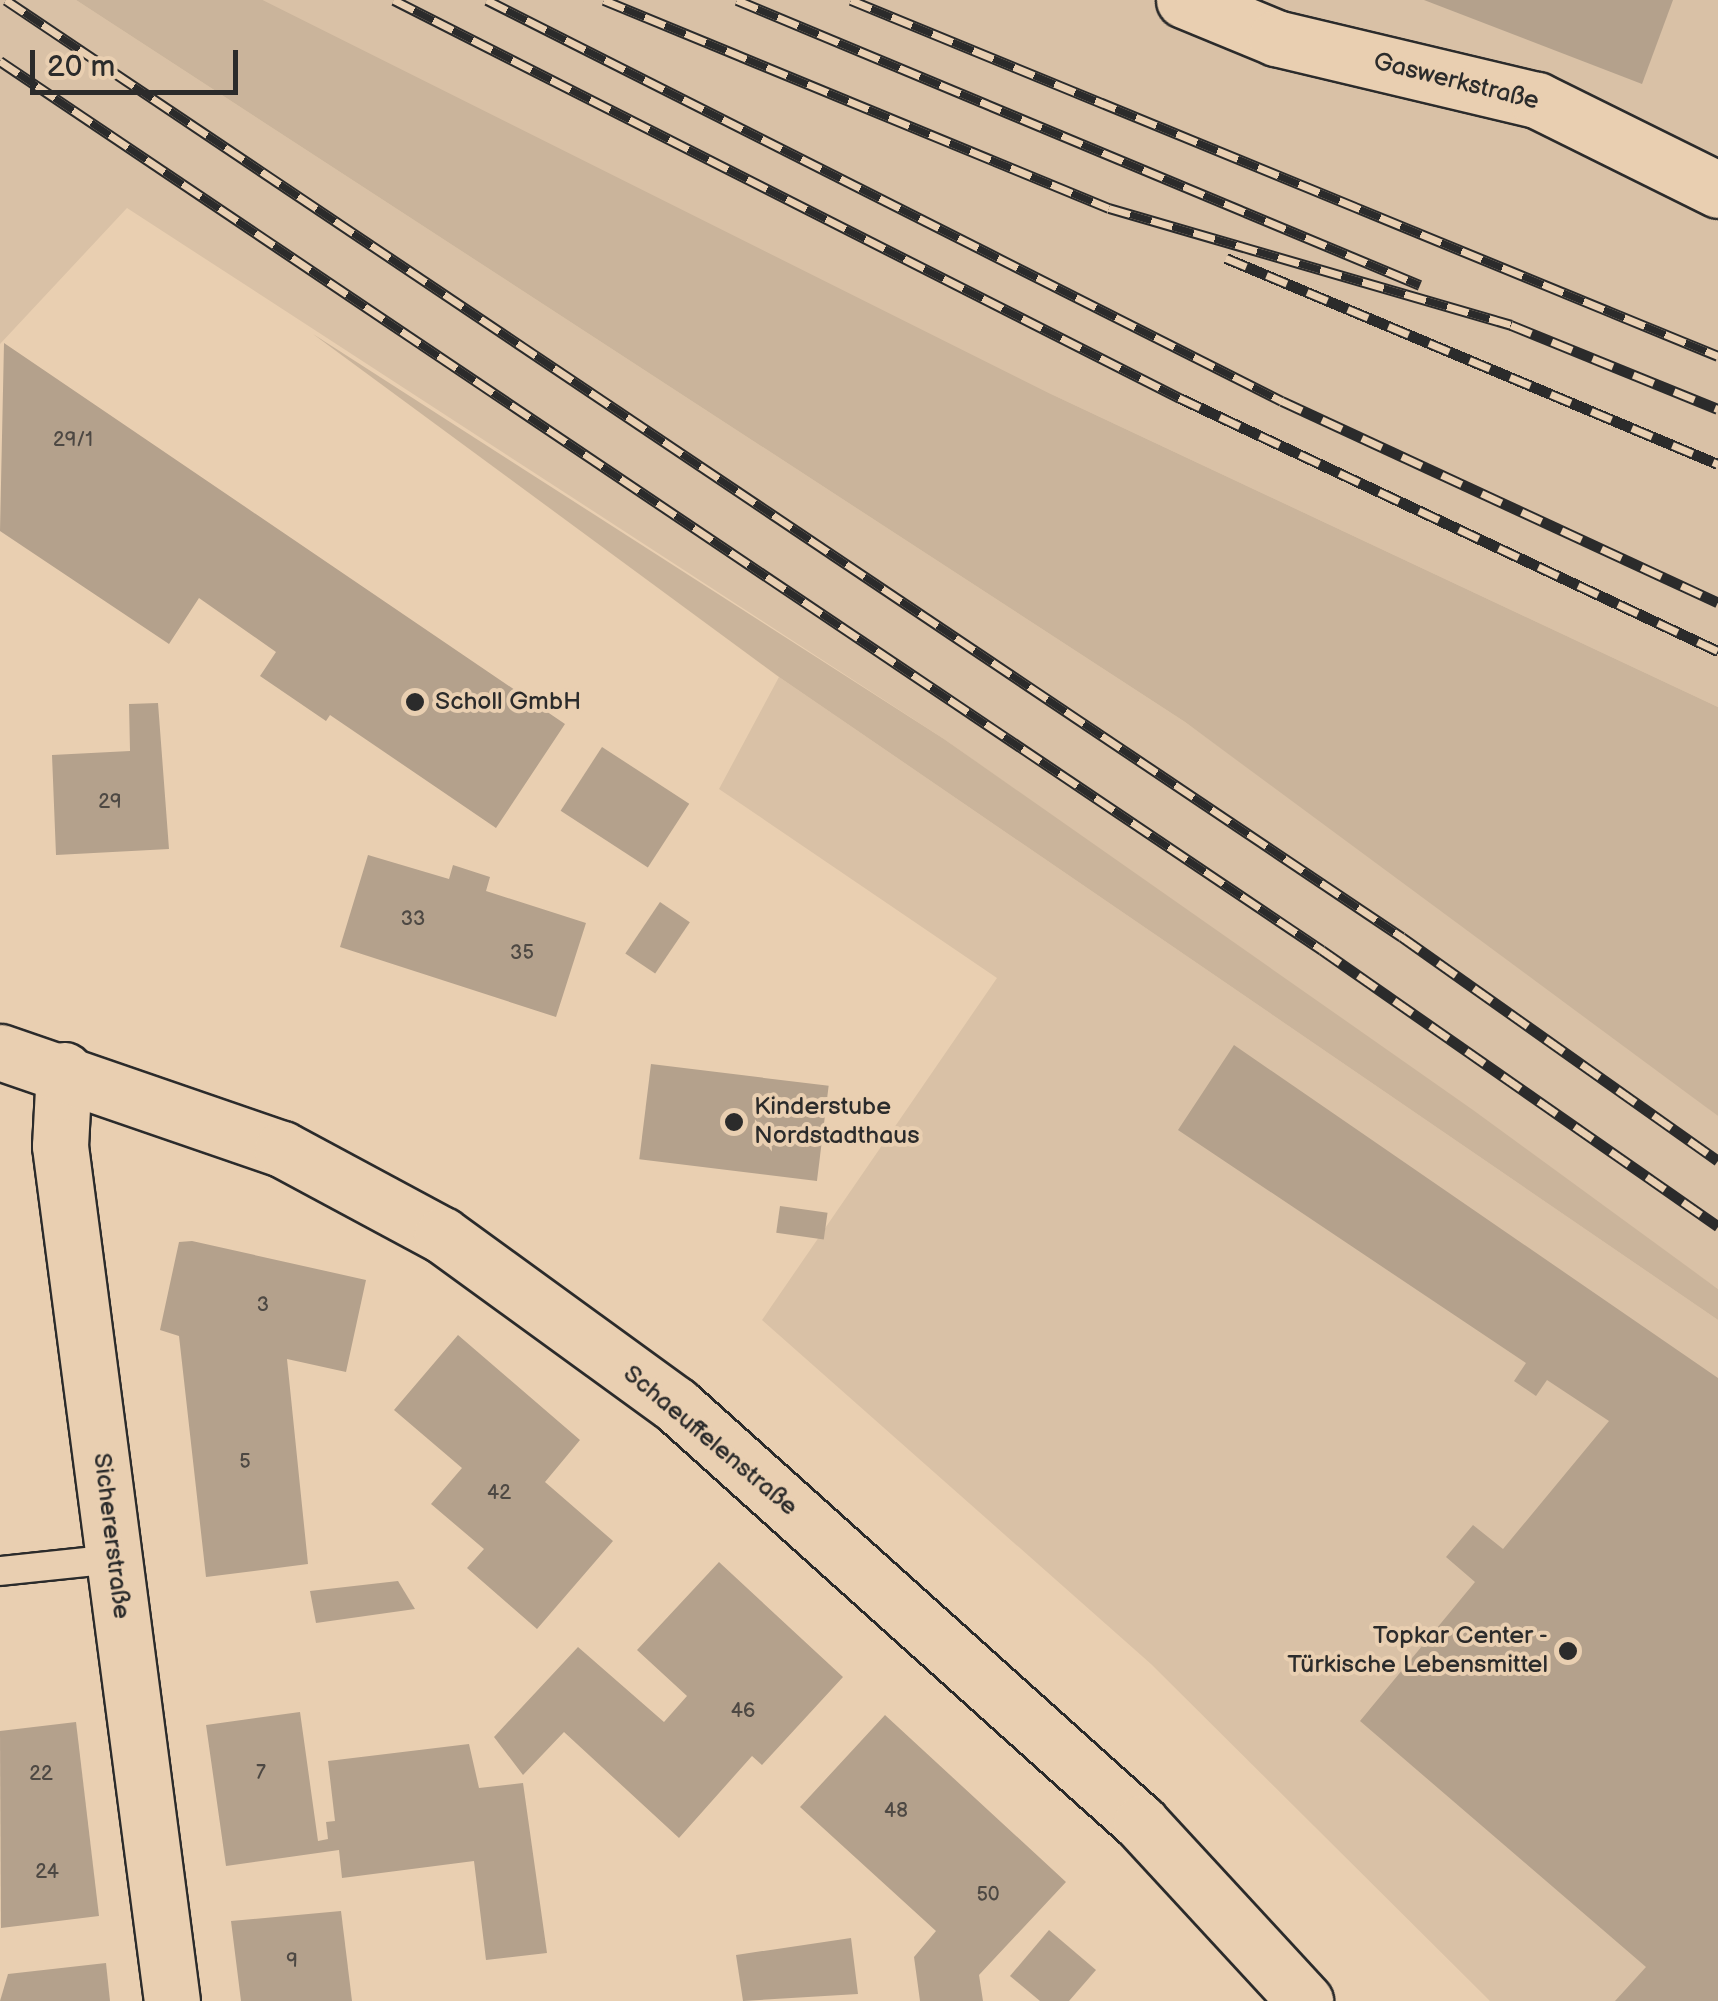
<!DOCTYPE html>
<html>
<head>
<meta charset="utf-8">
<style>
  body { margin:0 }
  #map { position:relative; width:1718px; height:2001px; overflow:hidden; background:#e9cfb1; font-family:"Balsamiq Sans",sans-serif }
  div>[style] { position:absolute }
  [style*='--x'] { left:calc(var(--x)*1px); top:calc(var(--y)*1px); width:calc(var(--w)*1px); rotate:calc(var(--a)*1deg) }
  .built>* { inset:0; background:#d9c1a6 }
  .green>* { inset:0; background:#cab49b }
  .building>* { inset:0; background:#b4a18c; transform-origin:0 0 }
  .roads { filter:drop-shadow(2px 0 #2b2b2b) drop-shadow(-2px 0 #2b2b2b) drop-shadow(0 2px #2b2b2b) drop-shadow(0 -2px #2b2b2b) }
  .service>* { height:28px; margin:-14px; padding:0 14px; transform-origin:14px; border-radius:14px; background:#e9cfb1 }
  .minor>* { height:55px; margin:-27.5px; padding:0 27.5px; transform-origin:27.5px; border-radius:27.5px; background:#e9cfb1 }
  .primary>* { height:55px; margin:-27.5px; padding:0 27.5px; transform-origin:27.5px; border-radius:27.5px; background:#e9cfb1 }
  .rail>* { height:11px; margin-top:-5.5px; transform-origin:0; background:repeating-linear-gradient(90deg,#e9cfb1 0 22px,#2b2b2b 0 44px); box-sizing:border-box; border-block:2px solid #2b2b2b }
  .dots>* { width:28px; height:28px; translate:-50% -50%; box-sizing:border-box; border:5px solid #e9cfb1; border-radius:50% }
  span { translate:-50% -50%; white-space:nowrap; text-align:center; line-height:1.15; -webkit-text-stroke:8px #e9cfb1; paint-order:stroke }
  .number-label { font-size:20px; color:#4d4843 }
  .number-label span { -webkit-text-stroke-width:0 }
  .street-label { font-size:25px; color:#2b2b2b }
  .poi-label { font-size:25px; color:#2b2b2b }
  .left { translate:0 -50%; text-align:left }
  .right { translate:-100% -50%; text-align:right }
  .scale { position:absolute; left:30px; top:50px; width:208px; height:45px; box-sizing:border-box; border:5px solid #2b2b2b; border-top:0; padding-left:12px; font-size:30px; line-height:35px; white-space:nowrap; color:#2b2b2b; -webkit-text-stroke:8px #e9cfb1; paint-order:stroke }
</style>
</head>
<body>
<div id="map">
  <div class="built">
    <div style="clip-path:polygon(0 0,76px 0,1185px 722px,1581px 1010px,1718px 1116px,1718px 1289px,944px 739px,127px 208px,0 344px)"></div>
    <div style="clip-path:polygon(263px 0,1718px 0,1718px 707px,1051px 394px)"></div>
    <div style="clip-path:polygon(779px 677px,1718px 1320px,1718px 2001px,1490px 2001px,1151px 1664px,762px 1320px,997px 978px,719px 789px)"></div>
  </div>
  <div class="green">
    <div style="clip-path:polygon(76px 0,263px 0,1051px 394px,1718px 707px,1718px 1116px,1185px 722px)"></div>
    <div style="clip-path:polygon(313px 334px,944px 739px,1473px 1110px,1718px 1289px,1718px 1320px,779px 677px)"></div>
  </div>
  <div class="building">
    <div style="clip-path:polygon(1424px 0,1673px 0,1642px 84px)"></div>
    <div style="clip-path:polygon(4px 343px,565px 724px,496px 828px,330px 715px,326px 721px,260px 676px,276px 652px,199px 598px,169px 644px,0 531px)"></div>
    <div style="clip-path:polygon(158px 703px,169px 849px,56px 855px,52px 755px,130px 751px,129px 704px)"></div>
    <div style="left:602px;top:747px;width:104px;height:76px;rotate:33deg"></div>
    <div style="clip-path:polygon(368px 855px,449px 879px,453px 865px,490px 877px,486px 891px,586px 923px,556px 1017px,340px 947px)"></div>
    <div style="left:660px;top:902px;width:36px;height:62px;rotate:34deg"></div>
    <div style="clip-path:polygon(1234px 1045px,1718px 1378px,1718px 2001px,1615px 2001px,1646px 1967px,1360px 1721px,1475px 1582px,1446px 1557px,1473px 1525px,1503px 1549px,1609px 1421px,1547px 1380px,1536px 1396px,1514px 1381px,1526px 1363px,1178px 1130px)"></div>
    <div style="left:651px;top:1064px;width:179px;height:96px;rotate:7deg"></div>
    <div style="left:780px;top:1206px;width:48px;height:27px;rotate:8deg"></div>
    <div style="clip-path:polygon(192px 1241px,366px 1280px,346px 1372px,287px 1359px,308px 1564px,206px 1577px,179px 1336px,160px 1330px,179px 1242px)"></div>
    <div style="clip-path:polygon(458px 1335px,580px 1440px,545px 1482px,613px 1541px,537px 1629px,467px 1568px,484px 1549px,431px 1504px,462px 1468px,394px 1410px)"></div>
    <div style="clip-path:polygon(719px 1562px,843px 1677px,762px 1765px,752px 1756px,679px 1838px,564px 1732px,523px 1775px,494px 1737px,578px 1647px,664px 1722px,687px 1696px,637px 1650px)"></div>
    <div style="clip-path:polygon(398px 1581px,415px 1609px,316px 1623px,310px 1591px)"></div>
    <div style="clip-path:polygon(300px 1712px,318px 1841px,328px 1839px,326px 1822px,335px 1821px,328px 1761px,469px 1744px,479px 1788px,523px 1783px,547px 1953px,486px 1960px,474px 1861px,342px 1878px,339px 1850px,226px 1866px,206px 1725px)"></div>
    <div style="clip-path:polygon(885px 1715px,1066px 1882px,979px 1975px,983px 2001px,920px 2001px,914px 1957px,936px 1931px,800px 1807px)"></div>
    <div style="clip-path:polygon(76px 1722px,99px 1916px,1px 1928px,0 1731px)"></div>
    <div style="clip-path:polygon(341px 1911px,352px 2001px,241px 2001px,231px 1921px)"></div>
    <div style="clip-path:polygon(1049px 1930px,1096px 1970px,1069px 2001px,1040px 2001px,1010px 1976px)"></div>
    <div style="clip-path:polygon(851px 1938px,858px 1994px,743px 2001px,736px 1955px)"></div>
    <div style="clip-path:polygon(106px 1963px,110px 2001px,0 2001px,8px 1974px)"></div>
  </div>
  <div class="roads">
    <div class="service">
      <div style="--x:0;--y:1571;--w:115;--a:-6"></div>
    </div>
    <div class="minor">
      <div style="--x:1184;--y:0;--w:100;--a:22.4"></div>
      <div style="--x:1276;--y:38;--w:268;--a:13.4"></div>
      <div style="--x:1537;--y:100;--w:202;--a:26.4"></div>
      <div style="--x:64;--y:1070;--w:76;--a:93"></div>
      <div style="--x:60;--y:1146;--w:862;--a:82.54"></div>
    </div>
    <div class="primary">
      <div style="--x:0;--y:1052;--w:298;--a:19"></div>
      <div style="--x:282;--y:1149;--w:182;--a:28.3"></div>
      <div style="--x:442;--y:1235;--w:289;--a:36"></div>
      <div style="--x:676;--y:1405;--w:625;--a:41.95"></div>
      <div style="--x:1141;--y:1823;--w:242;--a:47.3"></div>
    </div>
  </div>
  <div class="rail">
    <div style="--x:6;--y:0;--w:1681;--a:33.87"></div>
    <div style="--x:1402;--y:937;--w:387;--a:35.3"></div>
    <div style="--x:394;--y:0;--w:881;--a:26.86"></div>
    <div style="--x:1180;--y:398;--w:595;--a:25.19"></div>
    <div style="--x:487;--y:0;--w:890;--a:26.77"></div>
    <div style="--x:1282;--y:401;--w:480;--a:24.8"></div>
    <div style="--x:604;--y:0;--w:546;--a:22.39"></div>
    <div style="--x:1109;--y:208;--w:419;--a:16.2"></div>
    <div style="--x:1511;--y:325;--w:223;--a:22.1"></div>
    <div style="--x:737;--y:0;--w:740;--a:22.65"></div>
    <div style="--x:851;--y:0;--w:937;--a:22.32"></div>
    <div style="--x:0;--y:61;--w:1593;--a:33.92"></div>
    <div style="--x:1322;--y:950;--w:483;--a:34.9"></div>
    <div style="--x:1226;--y:258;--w:533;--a:22.72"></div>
  </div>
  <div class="dots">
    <div style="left:415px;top:702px;background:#2b2b2b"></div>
    <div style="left:734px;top:1122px;background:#2b2b2b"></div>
    <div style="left:1568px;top:1651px;background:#2b2b2b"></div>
  </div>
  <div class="number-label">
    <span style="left:73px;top:440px">29/1</span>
    <span style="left:110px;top:802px">29</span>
    <span style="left:413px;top:919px">33</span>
    <span style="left:522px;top:953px">35</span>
    <span style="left:263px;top:1305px">3</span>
    <span style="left:245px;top:1462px">5</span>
    <span style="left:499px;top:1493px">42</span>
    <span style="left:743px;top:1711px">46</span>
    <span style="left:261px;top:1773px">7</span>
    <span style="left:41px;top:1774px">22</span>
    <span style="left:896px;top:1811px">48</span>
    <span style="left:47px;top:1872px">24</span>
    <span style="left:988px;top:1895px">50</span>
    <span style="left:292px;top:1961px">9</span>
  </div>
  <div class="street-label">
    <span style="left:1456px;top:82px;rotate:14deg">Gaswerkstraße</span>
    <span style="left:710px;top:1441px;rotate:40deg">Schaeuffelenstraße</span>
    <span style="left:111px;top:1536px;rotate:83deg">Sichererstraße</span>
  </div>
  <div class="poi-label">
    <span class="left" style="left:435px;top:702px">Scholl GmbH</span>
    <span class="left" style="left:754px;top:1122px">Kinderstube<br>Nordstadthaus</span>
    <span class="right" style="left:1548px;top:1651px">Topkar Center -<br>Türkische Lebensmittel</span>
  </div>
  <div class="scale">20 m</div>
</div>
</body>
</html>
